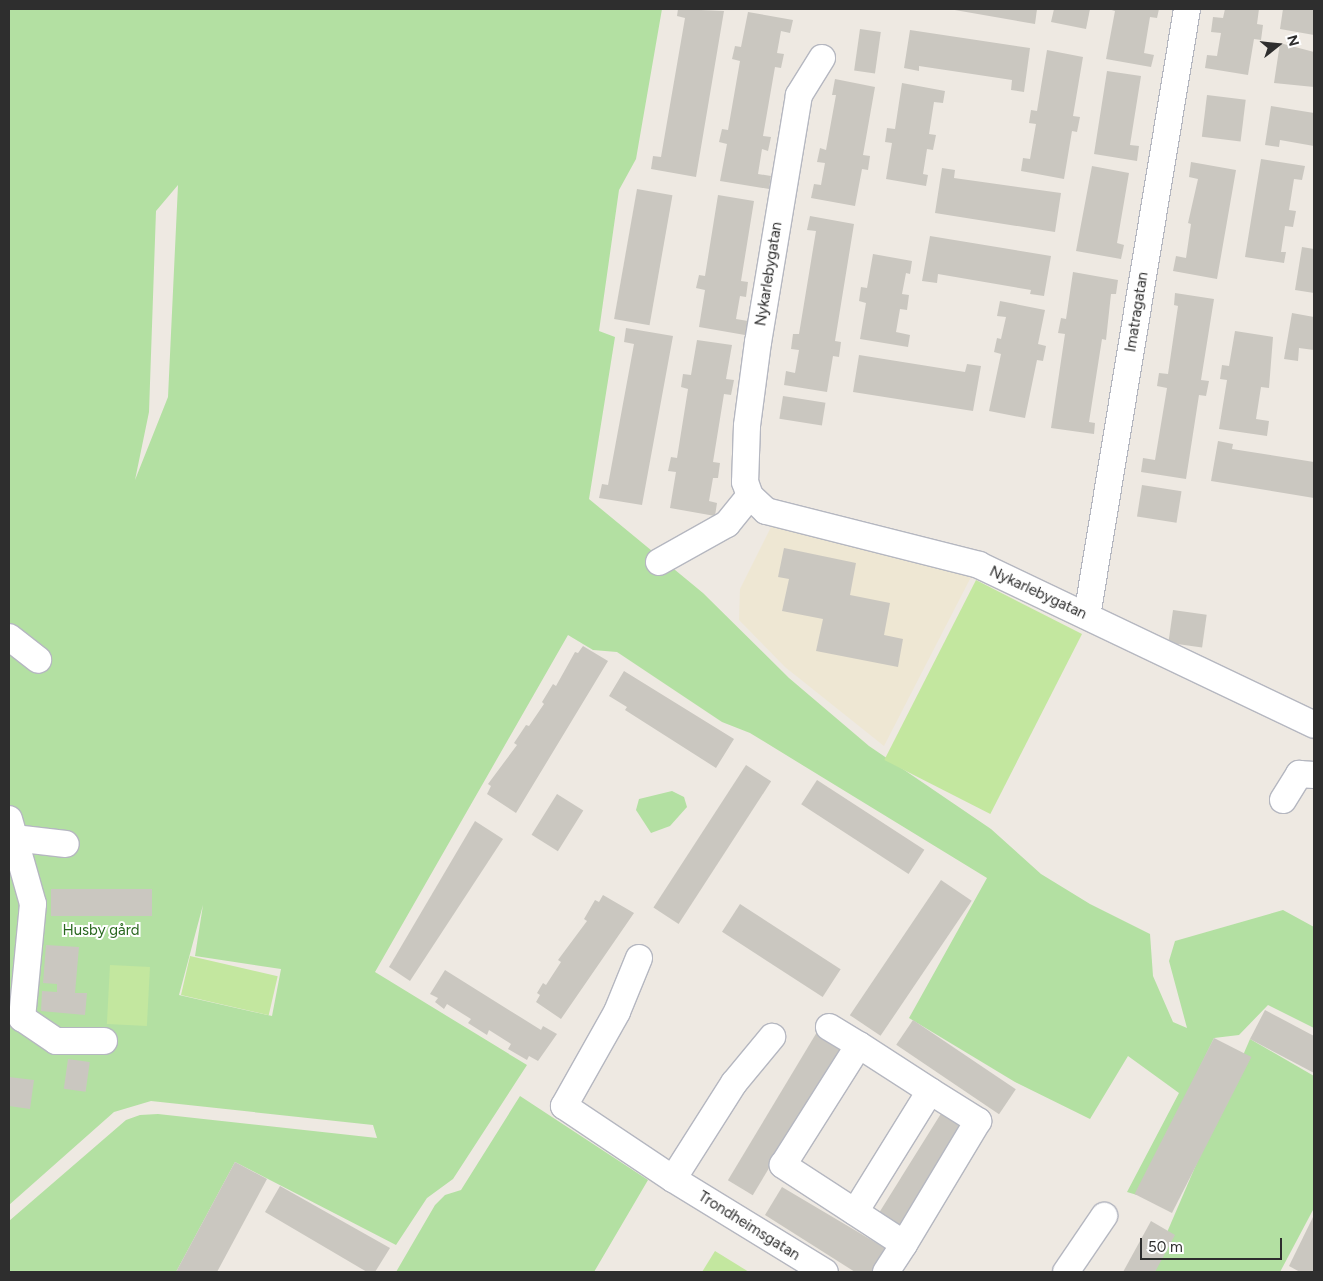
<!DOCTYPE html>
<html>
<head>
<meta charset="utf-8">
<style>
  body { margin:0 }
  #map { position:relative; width:1323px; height:1281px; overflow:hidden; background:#eee9e2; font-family:Figtree,sans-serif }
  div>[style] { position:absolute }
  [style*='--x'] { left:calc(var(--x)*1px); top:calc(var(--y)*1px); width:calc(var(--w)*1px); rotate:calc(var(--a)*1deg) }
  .education>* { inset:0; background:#eee7d3 }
  .green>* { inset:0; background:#b3e0a2 }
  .pitch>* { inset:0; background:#c3e79f; transform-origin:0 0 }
  .building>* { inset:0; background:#cac7c0; transform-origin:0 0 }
  .roads { filter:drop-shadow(1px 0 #b5b7c0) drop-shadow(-1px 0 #b5b7c0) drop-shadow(0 1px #b5b7c0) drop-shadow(0 -1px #b5b7c0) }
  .minor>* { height:26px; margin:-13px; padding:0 13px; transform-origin:13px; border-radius:13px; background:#fff }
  span { translate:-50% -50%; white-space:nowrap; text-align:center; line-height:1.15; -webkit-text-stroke:4px #fff; paint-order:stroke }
  .street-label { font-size:15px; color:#2e2e2e }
  .park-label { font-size:15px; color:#2a6820 }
  .frame { position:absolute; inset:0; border:10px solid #2e2e2e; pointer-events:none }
  .north { position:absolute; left:1253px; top:20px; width:50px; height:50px; -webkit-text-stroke:4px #fff; paint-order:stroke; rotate:74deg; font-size:14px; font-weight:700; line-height:20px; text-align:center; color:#2e2e2e }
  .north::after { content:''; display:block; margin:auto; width:18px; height:22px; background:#2e2e2e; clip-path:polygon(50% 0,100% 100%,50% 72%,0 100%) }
  .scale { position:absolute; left:1140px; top:1238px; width:142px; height:22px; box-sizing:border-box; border:2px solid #2e2e2e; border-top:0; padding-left:6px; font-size:15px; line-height:18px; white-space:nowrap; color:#2e2e2e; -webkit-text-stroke:4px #fff; paint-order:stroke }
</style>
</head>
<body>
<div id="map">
  <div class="education">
    <div style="clip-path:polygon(774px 521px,971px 577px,884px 746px,785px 667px,739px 620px,740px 589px)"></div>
  </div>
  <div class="green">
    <div style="clip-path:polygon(evenodd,9px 9px,662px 9px,636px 159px,619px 190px,599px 331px,615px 337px,589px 499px,703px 593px,789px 678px,869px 746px,991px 829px,1041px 874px,1090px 904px,1150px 934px,1153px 976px,1173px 1022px,1187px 1028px,1169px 961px,1175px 941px,1283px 910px,1314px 927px,1314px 1028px,1268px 1005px,1239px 1035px,1214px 1038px,1137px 1195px,1127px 1192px,1179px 1093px,1128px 1056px,1090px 1119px,1015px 1082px,909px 1018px,987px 878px,750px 733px,722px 722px,617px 652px,593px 650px,568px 635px,375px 972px,527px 1065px,453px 1179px,427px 1198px,396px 1245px,235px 1162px,176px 1272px,9px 1272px,9px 1221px,126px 1120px,140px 1115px,158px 1114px,377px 1138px,373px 1125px,151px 1101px,114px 1112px,9px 1205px,9px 9px,178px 185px,168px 397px,135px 480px,149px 412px,156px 211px,178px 185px,9px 9px,203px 905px,195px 956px,281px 969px,272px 1016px,179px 995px,203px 905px)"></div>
    <div style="clip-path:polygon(672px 791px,684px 797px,687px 807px,670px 826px,651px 833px,636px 810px,639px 799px)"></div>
    <div style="clip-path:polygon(1250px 1039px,1314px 1076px,1314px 1208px,1280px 1272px,1150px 1272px)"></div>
    <div style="clip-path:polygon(520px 1096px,648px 1180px,594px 1272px,396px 1272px,435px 1205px,445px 1195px,461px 1190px)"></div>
  </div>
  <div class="pitch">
    <div style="left:976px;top:580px;width:119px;height:202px;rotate:27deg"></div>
    <div style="left:190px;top:956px;width:90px;height:40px;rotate:13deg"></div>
    <div style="left:110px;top:965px;width:40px;height:59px;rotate:3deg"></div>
    <div style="clip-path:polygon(715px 1251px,749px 1272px,702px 1272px)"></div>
  </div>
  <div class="building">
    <div style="clip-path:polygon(678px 9px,724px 11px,696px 177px,651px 169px,653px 156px,661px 157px,685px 18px,677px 16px)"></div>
    <div style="clip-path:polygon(949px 9px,1037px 9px,1035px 24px)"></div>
    <div style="clip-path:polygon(1054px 9px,1090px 9px,1086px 29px,1051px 22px)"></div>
    <div style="clip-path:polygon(1108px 9px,1159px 9px,1157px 18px,1150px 17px,1144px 53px,1154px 55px,1151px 67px,1106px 59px,1115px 11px)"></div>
    <div style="clip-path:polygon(1225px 9px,1259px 9px,1257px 24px,1263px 25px,1261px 40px,1254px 39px,1248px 75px,1205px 68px,1207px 55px,1217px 56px,1221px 33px,1211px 32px,1213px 17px,1223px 18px)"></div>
    <div style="clip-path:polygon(1283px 9px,1314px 9px,1314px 35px,1280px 29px)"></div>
    <div style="clip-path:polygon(748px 12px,793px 20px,790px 33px,781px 31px,777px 53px,784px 54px,781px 68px,775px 67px,763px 136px,771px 137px,768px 151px,762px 149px,758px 174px,771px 176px,769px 189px,720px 181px,727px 144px,719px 142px,722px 129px,728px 130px,740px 61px,732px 59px,735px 46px,741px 47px)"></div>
    <div style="left:860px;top:29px;width:21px;height:42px;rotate:8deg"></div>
    <div style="clip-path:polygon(910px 30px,1030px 48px,1024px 92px,1011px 90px,1012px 80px,919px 66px,919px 71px,904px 68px)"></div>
    <div style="clip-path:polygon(1280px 43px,1314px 52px,1314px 87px,1274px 83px)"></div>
    <div style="clip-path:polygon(1047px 50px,1083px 57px,1073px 116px,1080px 117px,1077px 132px,1072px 131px,1064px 179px,1021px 171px,1023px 158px,1030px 159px,1036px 124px,1029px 123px,1031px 110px,1037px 111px)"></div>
    <div style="clip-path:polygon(1107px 71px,1141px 76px,1130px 145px,1139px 146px,1137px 161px,1094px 154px)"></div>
    <div style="clip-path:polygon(835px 79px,875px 87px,863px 155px,870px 156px,868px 170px,862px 169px,855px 206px,811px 198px,814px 184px,821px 185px,825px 163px,817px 162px,820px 148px,826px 150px,836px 95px,832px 95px)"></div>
    <div style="clip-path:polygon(902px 83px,945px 91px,943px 103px,934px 102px,929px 134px,936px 135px,933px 150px,927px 149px,923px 174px,928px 175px,926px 186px,886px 179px,892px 143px,885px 142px,887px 128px,895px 129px)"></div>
    <div style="left:1207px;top:95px;width:39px;height:42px;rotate:7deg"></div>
    <div style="clip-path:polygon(1271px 106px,1314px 113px,1314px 146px,1280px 140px,1279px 147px,1265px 145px)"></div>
    <div style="clip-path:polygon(1261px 159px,1305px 166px,1302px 180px,1294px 179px,1289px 210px,1296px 211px,1293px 227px,1285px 226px,1281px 252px,1286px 252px,1284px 263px,1245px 257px)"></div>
    <div style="clip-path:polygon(1191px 162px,1236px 170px,1217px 279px,1173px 271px,1176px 256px,1186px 258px,1191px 224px,1188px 223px,1198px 179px,1189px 177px)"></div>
    <div style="clip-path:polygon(1092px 166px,1129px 173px,1117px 243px,1124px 245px,1121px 259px,1076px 251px)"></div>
    <div style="clip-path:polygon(942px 168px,955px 170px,954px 178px,1061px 193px,1055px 232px,935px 213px)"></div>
    <div style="left:637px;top:189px;width:36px;height:132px;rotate:10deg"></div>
    <div style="clip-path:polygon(718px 195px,754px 201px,741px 281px,748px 282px,746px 297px,740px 296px,736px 319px,748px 321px,745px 335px,699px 327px,705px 290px,696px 288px,699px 275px,705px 276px)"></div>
    <div style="clip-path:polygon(810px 216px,854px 224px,835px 341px,841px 342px,839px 357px,833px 356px,827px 392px,784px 385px,786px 371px,795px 373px,799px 350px,791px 349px,793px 334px,799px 334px,816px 231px,807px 230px)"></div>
    <div style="clip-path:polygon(930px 236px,1051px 256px,1044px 296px,1030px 294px,1031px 290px,938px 274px,937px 283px,922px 281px)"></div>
    <div style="clip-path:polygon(1302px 247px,1314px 249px,1314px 293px,1295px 290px)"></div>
    <div style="clip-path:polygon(873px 254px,912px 261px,910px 274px,906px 273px,902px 294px,909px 295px,907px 310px,900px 309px,896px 332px,910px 335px,908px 347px,860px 339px,866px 303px,859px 301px,861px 287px,867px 288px)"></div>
    <div style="clip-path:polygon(1073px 272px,1118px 280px,1116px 294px,1111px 294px,1106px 340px,1102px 339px,1089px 422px,1095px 423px,1094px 434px,1051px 428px,1065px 334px,1058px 333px,1061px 318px,1066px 319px)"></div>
    <div style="clip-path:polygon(1175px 293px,1214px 299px,1201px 380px,1209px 381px,1206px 396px,1199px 395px,1186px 479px,1141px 472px,1143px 458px,1155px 460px,1167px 388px,1157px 386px,1159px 373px,1168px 374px,1178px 306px,1174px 305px)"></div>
    <div style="clip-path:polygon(1000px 301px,1045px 310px,1038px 344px,1046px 346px,1043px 361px,1037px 360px,1025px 418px,989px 411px,1001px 354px,994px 352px,997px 338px,1001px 339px,1006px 317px,997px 316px)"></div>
    <div style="clip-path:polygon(1292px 313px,1314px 317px,1314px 350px,1299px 348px,1298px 361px,1284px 359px)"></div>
    <div style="clip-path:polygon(626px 328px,673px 336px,642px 505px,599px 498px,602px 484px,608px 485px,634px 344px,624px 342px)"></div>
    <div style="clip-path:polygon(1235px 331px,1273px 337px,1269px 388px,1261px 387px,1256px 419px,1269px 421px,1267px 436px,1219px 429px,1227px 380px,1220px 379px,1222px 365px,1229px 366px)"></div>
    <div style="clip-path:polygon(697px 340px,732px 345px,726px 379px,734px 380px,731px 395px,724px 394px,713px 462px,720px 463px,718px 478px,713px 478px,709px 501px,717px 503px,715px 516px,670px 508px,676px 472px,668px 471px,671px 457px,677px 458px,688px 389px,681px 387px,683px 374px,691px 375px)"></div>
    <div style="clip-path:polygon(859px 355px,965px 372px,967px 364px,981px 366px,973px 411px,853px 392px)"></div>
    <div style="left:783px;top:396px;width:43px;height:23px;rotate:9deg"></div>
    <div style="clip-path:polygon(1218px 441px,1233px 444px,1232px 449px,1314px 462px,1314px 498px,1211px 481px)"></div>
    <div style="left:1142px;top:485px;width:40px;height:32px;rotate:9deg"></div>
    <div style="clip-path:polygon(784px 548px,856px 563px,850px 595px,890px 603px,884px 635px,903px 639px,898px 667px,816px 651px,823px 619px,782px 611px,789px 579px,778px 577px)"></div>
    <div style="left:1173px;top:610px;width:34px;height:33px;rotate:8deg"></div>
    <div style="clip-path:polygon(583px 646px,608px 661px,516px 813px,487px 794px,491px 786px,488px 784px,517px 745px,514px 743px,526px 725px,529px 726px,544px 704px,542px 702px,553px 684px,556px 686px,575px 652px,578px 653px)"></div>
    <div style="clip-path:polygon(624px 671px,734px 739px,716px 768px,625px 710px,627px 707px,609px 696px)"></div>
    <div style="left:746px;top:765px;width:30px;height:170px;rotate:33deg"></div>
    <div style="left:817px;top:780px;width:128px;height:29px;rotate:33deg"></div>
    <div style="left:557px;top:794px;width:31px;height:48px;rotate:32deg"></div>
    <div style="clip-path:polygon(475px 821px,503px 839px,410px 981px,389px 967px)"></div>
    <div style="left:941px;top:880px;width:37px;height:163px;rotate:34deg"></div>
    <div style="left:152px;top:889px;width:27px;height:101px;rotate:90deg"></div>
    <div style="clip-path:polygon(603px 895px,634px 913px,561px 1019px,536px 1002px,540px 995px,537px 993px,543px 983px,546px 985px,561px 962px,558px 960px,587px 921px,584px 919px,595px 900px,599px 902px)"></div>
    <div style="left:740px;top:904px;width:120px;height:33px;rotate:33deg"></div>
    <div style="clip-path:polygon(46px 945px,79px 947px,75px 993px,87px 993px,85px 1015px,41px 1011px,42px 991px,57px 992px,57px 984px,43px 983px)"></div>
    <div style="clip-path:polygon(445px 970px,541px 1030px,543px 1026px,557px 1034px,538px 1061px,529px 1056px,527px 1060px,508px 1049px,511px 1044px,489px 1030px,487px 1035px,468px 1023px,471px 1019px,447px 1004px,444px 1009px,435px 1002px,438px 998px,430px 994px)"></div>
    <div style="clip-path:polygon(1265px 1010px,1314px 1036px,1314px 1073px,1250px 1039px)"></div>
    <div style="left:913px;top:1020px;width:124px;height:30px;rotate:34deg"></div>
    <div style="left:817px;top:1032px;width:29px;height:173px;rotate:31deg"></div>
    <div style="left:1214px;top:1038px;width:42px;height:175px;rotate:27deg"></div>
    <div style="left:68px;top:1059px;width:22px;height:30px;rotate:8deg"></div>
    <div style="clip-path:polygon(9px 1077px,34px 1080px,30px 1109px,9px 1106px)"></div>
    <div style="left:947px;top:1104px;width:32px;height:132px;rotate:32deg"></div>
    <div style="clip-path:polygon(235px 1162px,267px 1179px,217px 1272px,176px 1272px)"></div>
    <div style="clip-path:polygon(280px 1186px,390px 1248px,375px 1272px,367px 1272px,265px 1212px)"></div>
    <div style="clip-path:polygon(782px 1187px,890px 1251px,877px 1272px,855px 1272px,765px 1215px)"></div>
    <div style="clip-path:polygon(1314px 1215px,1314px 1272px,1300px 1272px,1289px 1266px)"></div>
    <div style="clip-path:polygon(1151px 1221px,1175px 1235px,1155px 1272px,1123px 1272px)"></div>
  </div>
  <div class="roads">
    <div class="minor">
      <div style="--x:822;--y:58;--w:44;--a:121.9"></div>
      <div style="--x:799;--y:95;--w:250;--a:99.4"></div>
      <div style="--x:758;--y:342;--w:85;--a:97.5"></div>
      <div style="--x:747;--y:426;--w:56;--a:92"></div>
      <div style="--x:745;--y:482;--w:15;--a:70"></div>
      <div style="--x:750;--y:496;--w:22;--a:43"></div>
      <div style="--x:766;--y:511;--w:220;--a:14.2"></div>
      <div style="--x:979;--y:565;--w:371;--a:25.5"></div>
      <div style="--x:659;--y:562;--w:78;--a:-29.2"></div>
      <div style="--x:727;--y:524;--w:36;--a:-51"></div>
      <div style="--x:1087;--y:616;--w:615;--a:-80.64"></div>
      <div style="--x:9;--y:637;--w:37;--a:38"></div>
      <div style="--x:1283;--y:800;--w:31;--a:-58"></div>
      <div style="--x:1299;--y:774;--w:15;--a:4"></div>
      <div style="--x:9;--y:819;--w:88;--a:74.2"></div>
      <div style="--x:33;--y:904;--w:115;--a:95.5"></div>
      <div style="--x:22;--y:1018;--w:41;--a:34.1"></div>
      <div style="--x:56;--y:1041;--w:48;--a:0"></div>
      <div style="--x:14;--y:838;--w:52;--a:6.6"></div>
      <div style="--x:639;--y:958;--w:58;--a:112.2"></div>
      <div style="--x:617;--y:1012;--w:108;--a:119.4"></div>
      <div style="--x:564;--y:1106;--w:131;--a:33.8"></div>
      <div style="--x:673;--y:1179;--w:178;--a:31.5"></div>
      <div style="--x:829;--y:1027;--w:35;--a:31"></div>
      <div style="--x:859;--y:1045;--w:85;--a:32.9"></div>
      <div style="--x:930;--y:1091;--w:57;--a:32"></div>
      <div style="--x:978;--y:1121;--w:144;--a:121"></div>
      <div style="--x:904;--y:1244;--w:145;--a:-146.9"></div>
      <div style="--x:783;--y:1165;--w:142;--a:-57.7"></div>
      <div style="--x:673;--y:1179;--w:114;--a:-57.6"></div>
      <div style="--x:734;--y:1083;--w:60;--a:-50.4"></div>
      <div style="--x:855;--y:1212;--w:142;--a:-58.2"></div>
      <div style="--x:886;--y:1272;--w:33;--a:-57"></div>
      <div style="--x:1066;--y:1272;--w:68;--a:-55.8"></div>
    </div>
  </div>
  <div class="street-label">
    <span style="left:769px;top:274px;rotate:-81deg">Nykarlebygatan</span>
    <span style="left:1137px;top:312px;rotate:-81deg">Imatragatan</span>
    <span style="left:1038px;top:593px;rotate:25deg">Nykarlebygatan</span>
    <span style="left:749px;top:1226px;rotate:32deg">Trondheimsgatan</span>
  </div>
  <div class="park-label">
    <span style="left:101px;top:931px">Husby gård</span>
  </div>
  <div class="frame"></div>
  <div class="north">N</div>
  <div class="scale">50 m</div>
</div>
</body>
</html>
